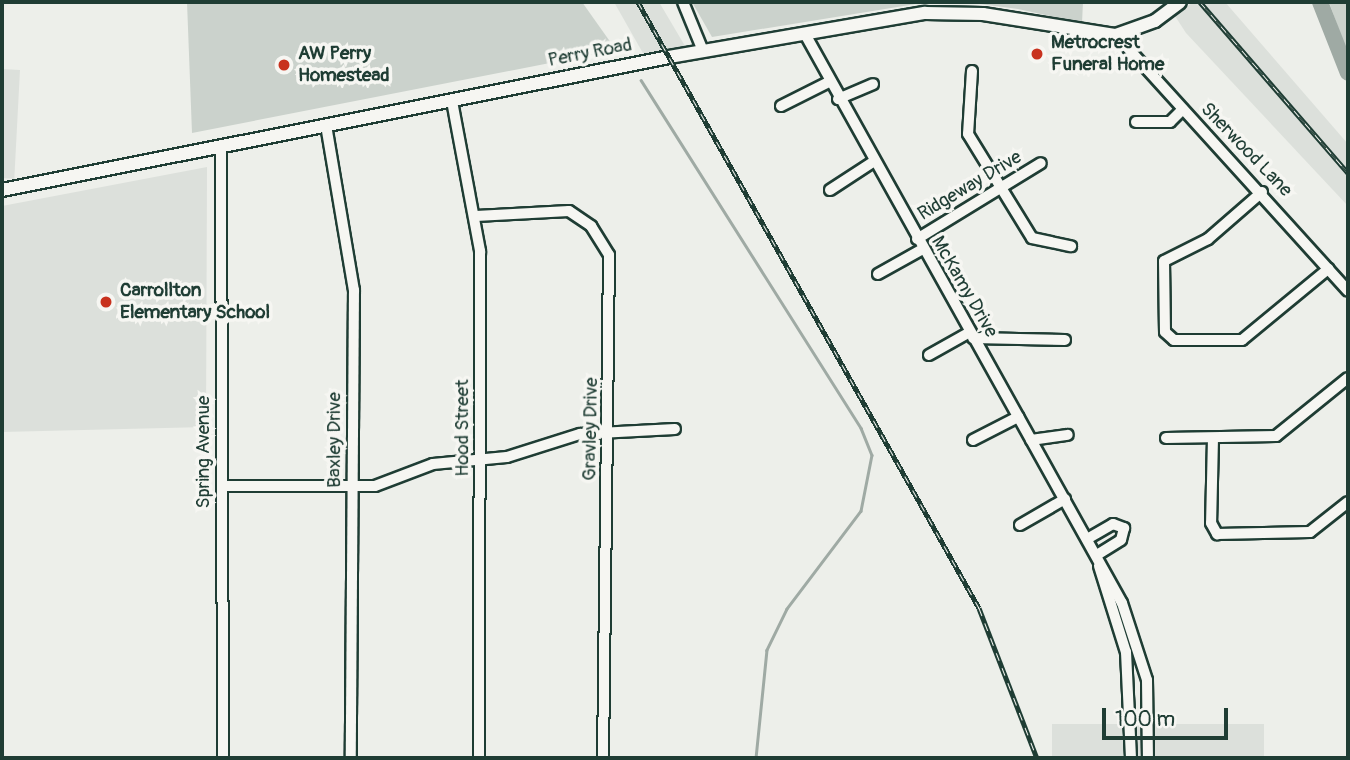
<!DOCTYPE html>
<html>
<head>
<meta charset="utf-8">
<style>
  body { margin:0 }
  #map { position:relative; width:1350px; height:760px; overflow:hidden; background:#edefea; font-family:Pangolin,sans-serif }
  div>[style] { position:absolute }
  [style*='--x'] { left:calc(var(--x)*1px); top:calc(var(--y)*1px); width:calc(var(--w)*1px); rotate:calc(var(--a)*1deg) }
  .built>* { inset:0; background:#dce0db; transform-origin:0 0 }
  .green>* { inset:0; background:#cbd2cc }
  .stream>* { height:2.5px; margin:-1.25px; padding:0 1.25px; transform-origin:1.25px; border-radius:1.25px; background:#9faaa4 }
  .river>* { height:16px; margin:-8px; padding:0 8px; transform-origin:8px; border-radius:8px; background:#9faaa4 }
  .roads { filter:drop-shadow(2px 0 #1f3d34) drop-shadow(-2px 0 #1f3d34) drop-shadow(0 2px #1f3d34) drop-shadow(0 -2px #1f3d34) }
  .minor>* { height:10px; margin:-5px; padding:0 5px; transform-origin:5px; border-radius:5px; background:#f6f6f2 }
  .tertiary>* { height:12px; margin:-6px; padding:0 6px; transform-origin:6px; border-radius:6px; background:#f6f6f2 }
  .rail>* { height:5px; margin-top:-2.5px; transform-origin:0; background:repeating-linear-gradient(90deg,#f6f6f2 0 8px,#1f3d34 0 16px); box-sizing:border-box; border-block:2px solid #1f3d34 }
  .dots>* { width:19px; height:19px; translate:-50% -50%; box-sizing:border-box; border:4px solid #f6f6f2; border-radius:50% }
  span { translate:-50% -50%; white-space:nowrap; text-align:center; line-height:1.15; -webkit-text-stroke:7px #f6f6f2; paint-order:stroke }
  .poi-label { font-size:19px; color:#1f3d34; font-weight:700 }
  .left { translate:0 -50%; text-align:left }
  .street-label { font-size:19px; color:#1f3d34 }
  .frame { position:absolute; inset:0; border:4px solid #1f3d34; pointer-events:none }
  .scale { position:absolute; left:1102px; top:708px; width:126px; height:32px; box-sizing:border-box; border:4px solid #1f3d34; border-top:0; padding-left:9px; font-size:21px; line-height:24px; white-space:nowrap; color:#1f3d34; -webkit-text-stroke:5px #f6f6f2; paint-order:stroke }
</style>
</head>
<body>
<div id="map">
  <div class="built">
    <div style="clip-path:polygon(614px 2px,659px 2px,685px 46px,644px 55px)"></div>
    <div style="clip-path:polygon(1193px 2px,1225px 2px,1348px 144px,1348px 206px,1186px 33px,1175px 16px)"></div>
    <div style="left:2px;top:69px;width:18px;height:109px;rotate:3deg"></div>
    <div style="clip-path:polygon(207px 167px,206px 427px,2px 432px,2px 206px)"></div>
    <div style="left:1052px;top:724px;width:212px;height:35px"></div>
  </div>
  <div class="green">
    <div style="clip-path:polygon(187px 2px,582px 2px,616px 50px,192px 133px)"></div>
    <div style="clip-path:polygon(692px 2px,928px 2px,712px 37px)"></div>
    <div style="clip-path:polygon(965px 2px,1083px 2px,1082px 23px,1018px 9px)"></div>
    <div style="clip-path:polygon(1329px 2px,1348px 2px,1348px 55px)"></div>
  </div>
  <div class="stream">
    <div style="--x:641;--y:80;--w:412;--a:57.7"></div>
    <div style="--x:861;--y:428;--w:29;--a:68"></div>
    <div style="--x:872;--y:455;--w:57;--a:101.1"></div>
    <div style="--x:861;--y:511;--w:123;--a:127.1"></div>
    <div style="--x:787;--y:609;--w:46;--a:116"></div>
    <div style="--x:767;--y:650;--w:109;--a:95.8"></div>
  </div>
  <div class="river">
    <div style="--x:1320;--y:2;--w:76;--a:68.5"></div>
  </div>
  <div class="roads">
    <div class="minor">
      <div style="--x:683;--y:2;--w:53;--a:67.8"></div>
      <div style="--x:805;--y:34;--w:651;--a:60.88"></div>
      <div style="--x:1122;--y:603;--w:81;--a:72"></div>
      <div style="--x:1147;--y:680;--w:78;--a:89.3"></div>
      <div style="--x:1116;--y:35;--w:345;--a:47.8"></div>
      <div style="--x:972;--y:71;--w:63;--a:93.6"></div>
      <div style="--x:968;--y:134;--w:122;--a:58.4"></div>
      <div style="--x:1032;--y:238;--w:40;--a:12"></div>
      <div style="--x:838;--y:99;--w:38;--a:-23"></div>
      <div style="--x:452;--y:101;--w:153;--a:79.4"></div>
      <div style="--x:480;--y:251;--w:507;--a:90.11"></div>
      <div style="--x:781;--y:106;--w:54;--a:-26.6"></div>
      <div style="--x:1136;--y:122;--w:34;--a:0"></div>
      <div style="--x:1170;--y:122;--w:18;--a:-45"></div>
      <div style="--x:326;--y:125;--w:167;--a:80.4"></div>
      <div style="--x:354;--y:290;--w:468;--a:90.4"></div>
      <div style="--x:221;--y:146;--w:612;--a:89.81"></div>
      <div style="--x:830;--y:190;--w:51;--a:-33.1"></div>
      <div style="--x:1262;--y:192;--w:72;--a:139"></div>
      <div style="--x:1208;--y:239;--w:49;--a:153.4"></div>
      <div style="--x:1164;--y:261;--w:71;--a:89.2"></div>
      <div style="--x:1165;--y:332;--w:12;--a:42"></div>
      <div style="--x:1174;--y:340;--w:68;--a:0"></div>
      <div style="--x:1242;--y:340;--w:112;--a:-39.5"></div>
      <div style="--x:476;--y:216;--w:93;--a:-3.1"></div>
      <div style="--x:569;--y:211;--w:27;--a:34"></div>
      <div style="--x:591;--y:226;--w:34;--a:58"></div>
      <div style="--x:609;--y:255;--w:503;--a:90.68"></div>
      <div style="--x:917;--y:239;--w:145;--a:-31.5"></div>
      <div style="--x:878;--y:274;--w:51;--a:-29.1"></div>
      <div style="--x:973;--y:338;--w:92;--a:1.2"></div>
      <div style="--x:929;--y:355;--w:47;--a:-29.3"></div>
      <div style="--x:1166;--y:438;--w:110;--a:-1"></div>
      <div style="--x:1276;--y:436;--w:92;--a:-38.9"></div>
      <div style="--x:1213;--y:438;--w:85;--a:91.3"></div>
      <div style="--x:1211;--y:523;--w:13;--a:61"></div>
      <div style="--x:1217;--y:534;--w:93;--a:-1.2"></div>
      <div style="--x:1310;--y:532;--w:48;--a:-38.3"></div>
      <div style="--x:973;--y:440;--w:51;--a:-27.1"></div>
      <div style="--x:1031;--y:440;--w:37;--a:-8"></div>
      <div style="--x:222;--y:486;--w:153;--a:0"></div>
      <div style="--x:375;--y:486;--w:62;--a:-20.8"></div>
      <div style="--x:433;--y:464;--w:74;--a:-5.4"></div>
      <div style="--x:507;--y:457;--w:77;--a:-17.5"></div>
      <div style="--x:580;--y:434;--w:95;--a:-3"></div>
      <div style="--x:1020;--y:525;--w:52;--a:-30"></div>
      <div style="--x:1087;--y:539;--w:30;--a:-30"></div>
      <div style="--x:1113;--y:524;--w:12;--a:20"></div>
      <div style="--x:1124;--y:528;--w:12;--a:104"></div>
      <div style="--x:1121;--y:540;--w:28;--a:148"></div>
      <div style="--x:1099;--y:566;--w:90;--a:72.6"></div>
      <div style="--x:1126;--y:652;--w:106;--a:87.3"></div>
    </div>
    <div class="tertiary">
      <div style="--x:2;--y:190;--w:680;--a:-11.28"></div>
      <div style="--x:669;--y:57;--w:260;--a:-9.8"></div>
      <div style="--x:925;--y:13;--w:58;--a:1"></div>
      <div style="--x:983;--y:14;--w:135;--a:9"></div>
      <div style="--x:1116;--y:35;--w:41;--a:-19.7"></div>
      <div style="--x:1155;--y:21;--w:31;--a:-37"></div>
    </div>
  </div>
  <div class="rail">
    <div style="--x:638;--y:2;--w:695;--a:60.63"></div>
    <div style="--x:979;--y:608;--w:161;--a:68.9"></div>
    <div style="--x:1200;--y:2;--w:226;--a:49.1"></div>
  </div>
  <div class="dots">
    <div style="left:1037px;top:54px;background:#c8321e"></div>
    <div style="left:284px;top:65px;background:#c8321e"></div>
    <div style="left:106px;top:302px;background:#c8321e"></div>
  </div>
  <div class="poi-label">
    <span class="left" style="left:1051px;top:54px">Metrocrest<br>Funeral Home</span>
    <span class="left" style="left:298px;top:65px">AW Perry<br>Homestead</span>
    <span class="left" style="left:120px;top:302px">Carrollton<br>Elementary School</span>
  </div>
  <div class="street-label">
    <span style="left:590px;top:53px;rotate:-11deg">Perry Road</span>
    <span style="left:1246px;top:150px;rotate:46deg">Sherwood Lane</span>
    <span style="left:970px;top:186px;rotate:-31deg">Ridgeway Drive</span>
    <span style="left:964px;top:287px;rotate:60deg">McKamy Drive</span>
    <span style="left:463px;top:428px;rotate:-90deg">Hood Street</span>
    <span style="left:591px;top:429px;rotate:-89deg">Gravley Drive</span>
    <span style="left:335px;top:440px;rotate:-90deg">Baxley Drive</span>
    <span style="left:204px;top:452px;rotate:-90deg">Spring Avenue</span>
  </div>
  <div class="frame"></div>
  <div class="scale">100 m</div>
</div>
</body>
</html>
